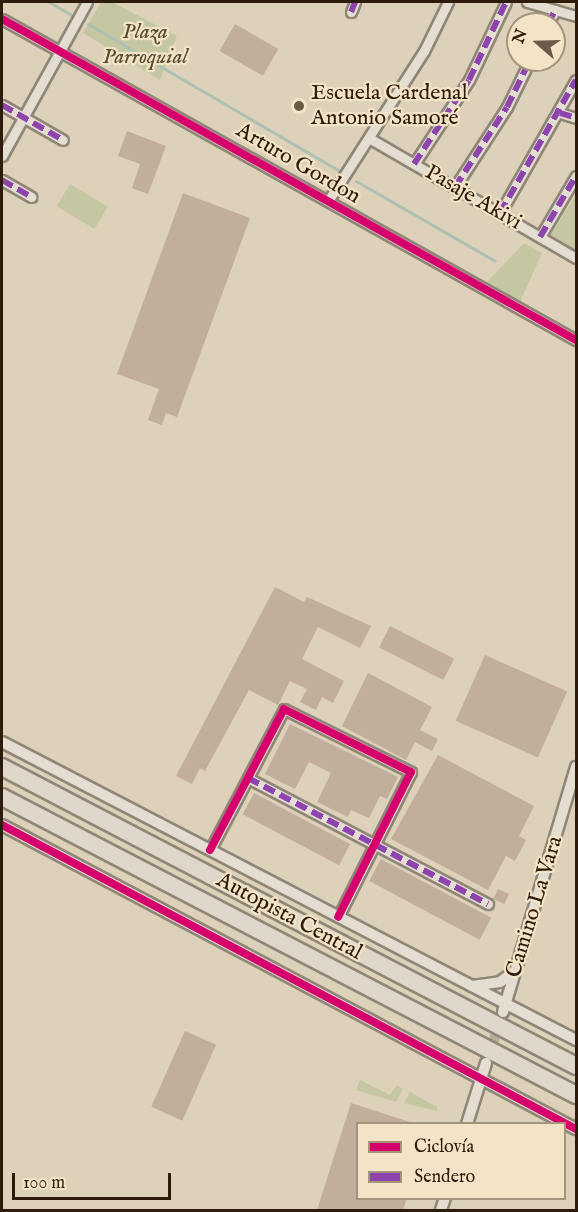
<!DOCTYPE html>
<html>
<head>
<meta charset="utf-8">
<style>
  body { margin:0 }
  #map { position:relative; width:578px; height:1212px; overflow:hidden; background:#ddd1ba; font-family:"IM FELL English",serif }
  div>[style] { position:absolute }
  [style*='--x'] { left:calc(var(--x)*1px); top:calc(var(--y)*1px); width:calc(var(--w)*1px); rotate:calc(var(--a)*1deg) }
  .green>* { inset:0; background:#c5c7a2; transform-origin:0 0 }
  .stream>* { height:3px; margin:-1.5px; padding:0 1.5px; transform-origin:1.5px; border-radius:1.5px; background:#adc0b2 }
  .building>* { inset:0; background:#c1ae9b; transform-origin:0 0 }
  .tertiary-tunnel>* { height:10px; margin-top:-5px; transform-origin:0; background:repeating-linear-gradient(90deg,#baad97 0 10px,transparent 0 15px) }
  .roads { filter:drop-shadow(2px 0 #8f8677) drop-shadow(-2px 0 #8f8677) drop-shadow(0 2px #8f8677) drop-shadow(0 -2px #8f8677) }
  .minor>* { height:9px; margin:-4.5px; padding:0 4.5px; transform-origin:4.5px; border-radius:4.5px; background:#e4ded2 }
  .tertiary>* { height:10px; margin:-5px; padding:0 5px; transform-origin:5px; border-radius:5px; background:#e4ded2 }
  .motorway>* { height:16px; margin:-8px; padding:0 8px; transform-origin:8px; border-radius:8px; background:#dfd8ca }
  .quiet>* { height:6px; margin-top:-3px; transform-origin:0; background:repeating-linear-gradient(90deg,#8e44ad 0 12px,transparent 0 18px) }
  .cycleway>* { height:8px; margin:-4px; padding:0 4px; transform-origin:4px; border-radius:4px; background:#d6006c }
  .dots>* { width:16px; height:16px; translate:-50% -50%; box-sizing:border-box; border:3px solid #f3e4c8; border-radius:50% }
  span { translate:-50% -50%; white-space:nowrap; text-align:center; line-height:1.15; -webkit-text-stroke:4.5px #f3e4c8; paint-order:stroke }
  .park-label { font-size:22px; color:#554c32; font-style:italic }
  .poi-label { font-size:22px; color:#2d1b0b }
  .left { translate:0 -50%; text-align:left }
  .street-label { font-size:22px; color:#2d1b0b }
  .frame { position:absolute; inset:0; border:3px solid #2d1b0b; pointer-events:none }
  .legend { position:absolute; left:356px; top:1122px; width:210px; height:78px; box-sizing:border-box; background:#f3e4c8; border:2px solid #a4947c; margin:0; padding:8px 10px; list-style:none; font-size:18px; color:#2d1b0b }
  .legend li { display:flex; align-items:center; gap:12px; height:30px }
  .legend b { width:30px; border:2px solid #a4947c }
  .north { position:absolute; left:506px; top:12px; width:60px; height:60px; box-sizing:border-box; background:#f3e4c8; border:2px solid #a4947c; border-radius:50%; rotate:290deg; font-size:16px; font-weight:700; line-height:24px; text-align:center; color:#2d1b0b }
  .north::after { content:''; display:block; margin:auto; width:21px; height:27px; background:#6b5b48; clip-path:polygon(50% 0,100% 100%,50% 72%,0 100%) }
  .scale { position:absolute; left:12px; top:1173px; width:159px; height:27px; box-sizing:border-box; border:3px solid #2d1b0b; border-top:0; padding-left:8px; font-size:18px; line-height:21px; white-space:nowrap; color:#2d1b0b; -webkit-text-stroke:4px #f3e4c8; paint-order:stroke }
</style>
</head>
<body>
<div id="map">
  <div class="green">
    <div style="clip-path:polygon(101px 2px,112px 2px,177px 36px,160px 80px,83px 33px)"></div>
    <div style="left:70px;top:184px;width:44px;height:26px;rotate:31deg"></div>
    <div style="clip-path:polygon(576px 195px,576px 253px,548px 239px)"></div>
    <div style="clip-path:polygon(524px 243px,542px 253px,520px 302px,487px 282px)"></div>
    <div style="clip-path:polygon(360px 1080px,390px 1095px,397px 1085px,403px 1089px,396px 1102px,356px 1090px)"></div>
    <div style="clip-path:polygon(410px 1092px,437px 1107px,437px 1111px,404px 1103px)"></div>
  </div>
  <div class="stream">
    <div style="--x:49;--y:2;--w:28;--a:30"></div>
    <div style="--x:88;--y:24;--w:293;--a:30.3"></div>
    <div style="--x:356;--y:181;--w:160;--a:29.9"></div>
  </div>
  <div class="building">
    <div style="left:235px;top:24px;width:50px;height:31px;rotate:30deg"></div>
    <div style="clip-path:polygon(127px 131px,166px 146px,148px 194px,132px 188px,140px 164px,118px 156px)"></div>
    <div style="clip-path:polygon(183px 193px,250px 218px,177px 417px,166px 413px,162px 425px,148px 420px,159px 389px,117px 374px)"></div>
    <div style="clip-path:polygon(275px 587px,304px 602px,307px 597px,371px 626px,360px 648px,318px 627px,302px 659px,344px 681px,333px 703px,322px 697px,316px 710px,300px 702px,307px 689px,290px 681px,278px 705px,249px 690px,205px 771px,200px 768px,192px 784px,176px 776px)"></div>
    <div style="left:390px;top:626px;width:72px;height:24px;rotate:27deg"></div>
    <div style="left:485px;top:655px;width:90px;height:72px;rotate:24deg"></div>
    <div style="clip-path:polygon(368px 673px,432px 707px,420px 730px,438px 739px,432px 751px,415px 742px,406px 760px,342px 726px)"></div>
    <div style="clip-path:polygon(290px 724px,398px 777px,387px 799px,380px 796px,369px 818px,351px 810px,348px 817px,317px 802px,331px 773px,309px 762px,295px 789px,265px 774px)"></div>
    <div style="clip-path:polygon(438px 755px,534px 806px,519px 836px,526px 840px,515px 861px,506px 856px,488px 890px,391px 839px)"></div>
    <div style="left:254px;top:793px;width:109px;height:24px;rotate:28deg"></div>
    <div style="left:381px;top:859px;width:125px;height:25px;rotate:28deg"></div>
    <div style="left:498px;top:889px;width:12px;height:11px;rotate:24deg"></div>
    <div style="left:185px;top:1031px;width:34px;height:83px;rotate:24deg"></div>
    <div style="clip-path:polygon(351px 1103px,410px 1122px,357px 1124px,357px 1198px,407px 1198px,403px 1210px,317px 1210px)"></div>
  </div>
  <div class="tertiary-tunnel">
    <div style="--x:489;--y:1055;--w:36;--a:-72"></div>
  </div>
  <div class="roads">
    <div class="minor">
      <div style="--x:527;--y:2;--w:51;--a:15.9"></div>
      <div style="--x:351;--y:12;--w:11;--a:-68"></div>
      <div style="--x:2;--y:19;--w:658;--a:29.22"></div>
      <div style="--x:548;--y:24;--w:16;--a:-63"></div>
      <div style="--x:2;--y:105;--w:70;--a:29.8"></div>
      <div style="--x:560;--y:113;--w:17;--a:17"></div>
      <div style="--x:369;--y:138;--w:239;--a:30.1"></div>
      <div style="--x:2;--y:156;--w:176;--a:-61.1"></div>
      <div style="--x:414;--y:164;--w:100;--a:-56.8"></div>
      <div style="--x:469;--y:80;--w:86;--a:-64.6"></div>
      <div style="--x:2;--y:180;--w:34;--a:30"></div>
      <div style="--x:455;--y:187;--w:95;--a:-57"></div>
      <div style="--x:507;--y:107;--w:52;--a:-63.9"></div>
      <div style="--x:328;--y:201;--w:178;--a:-57.4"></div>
      <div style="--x:424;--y:51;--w:55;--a:-63.9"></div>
      <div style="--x:500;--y:213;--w:153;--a:-60.3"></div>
      <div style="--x:540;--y:237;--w:71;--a:-59.5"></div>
      <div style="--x:248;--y:778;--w:271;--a:27.7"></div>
      <div style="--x:210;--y:850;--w:159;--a:-62.3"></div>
      <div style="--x:284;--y:709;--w:142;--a:26.4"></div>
      <div style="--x:411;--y:772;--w:162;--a:116.7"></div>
    </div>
    <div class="tertiary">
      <div style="--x:2;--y:742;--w:647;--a:27.44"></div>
      <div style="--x:2;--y:825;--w:650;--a:27.91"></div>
      <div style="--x:472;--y:986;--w:28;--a:-8"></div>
      <div style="--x:500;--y:982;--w:19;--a:-36"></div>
      <div style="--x:503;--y:1012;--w:256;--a:-73.4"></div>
      <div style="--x:467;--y:1124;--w:64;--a:-72.7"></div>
      <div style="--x:441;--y:1210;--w:13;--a:-72"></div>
    </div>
    <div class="motorway">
      <div style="--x:2;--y:767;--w:647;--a:27.52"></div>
      <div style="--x:2;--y:797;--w:647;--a:27.44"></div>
    </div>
  </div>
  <div class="quiet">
    <div style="--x:351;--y:12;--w:11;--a:-68"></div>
    <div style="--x:548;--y:24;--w:16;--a:-63"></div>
    <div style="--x:2;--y:105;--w:70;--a:29.8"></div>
    <div style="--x:560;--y:113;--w:17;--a:17"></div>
    <div style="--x:414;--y:164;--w:100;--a:-56.8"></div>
    <div style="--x:469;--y:80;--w:86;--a:-64.6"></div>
    <div style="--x:2;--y:180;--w:34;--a:30"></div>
    <div style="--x:455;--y:187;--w:95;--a:-57"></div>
    <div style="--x:507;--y:107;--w:52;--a:-63.9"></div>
    <div style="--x:500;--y:213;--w:153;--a:-60.3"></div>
    <div style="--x:540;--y:237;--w:71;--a:-59.5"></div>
    <div style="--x:248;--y:778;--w:271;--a:27.7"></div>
  </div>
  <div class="cycleway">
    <div style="--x:2;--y:19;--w:658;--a:29.22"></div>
    <div style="--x:2;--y:825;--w:650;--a:27.91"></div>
    <div style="--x:210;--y:850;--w:159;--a:-62.3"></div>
    <div style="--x:284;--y:709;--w:142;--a:26.4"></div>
    <div style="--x:411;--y:772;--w:162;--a:116.7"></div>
  </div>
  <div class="dots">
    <div style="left:299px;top:106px;background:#6b5b48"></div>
  </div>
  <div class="park-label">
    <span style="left:145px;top:45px">Plaza<br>Parroquial</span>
  </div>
  <div class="poi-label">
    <span class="left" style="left:311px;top:106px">Escuela Cardenal<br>Antonio Samoré</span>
  </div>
  <div class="street-label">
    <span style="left:298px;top:164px;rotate:30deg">Arturo Gordon</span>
    <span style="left:473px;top:198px;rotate:30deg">Pasaje Akivi</span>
    <span style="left:535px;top:907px;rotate:-73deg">Camino La Vara</span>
    <span style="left:289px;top:917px;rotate:28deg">Autopista Central</span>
  </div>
  <div class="frame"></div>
  <ul class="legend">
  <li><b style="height:8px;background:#d6006c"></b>Ciclovía</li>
  <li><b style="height:8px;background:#8e44ad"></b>Sendero</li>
  </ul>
  <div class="north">N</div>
  <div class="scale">100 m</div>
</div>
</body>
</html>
